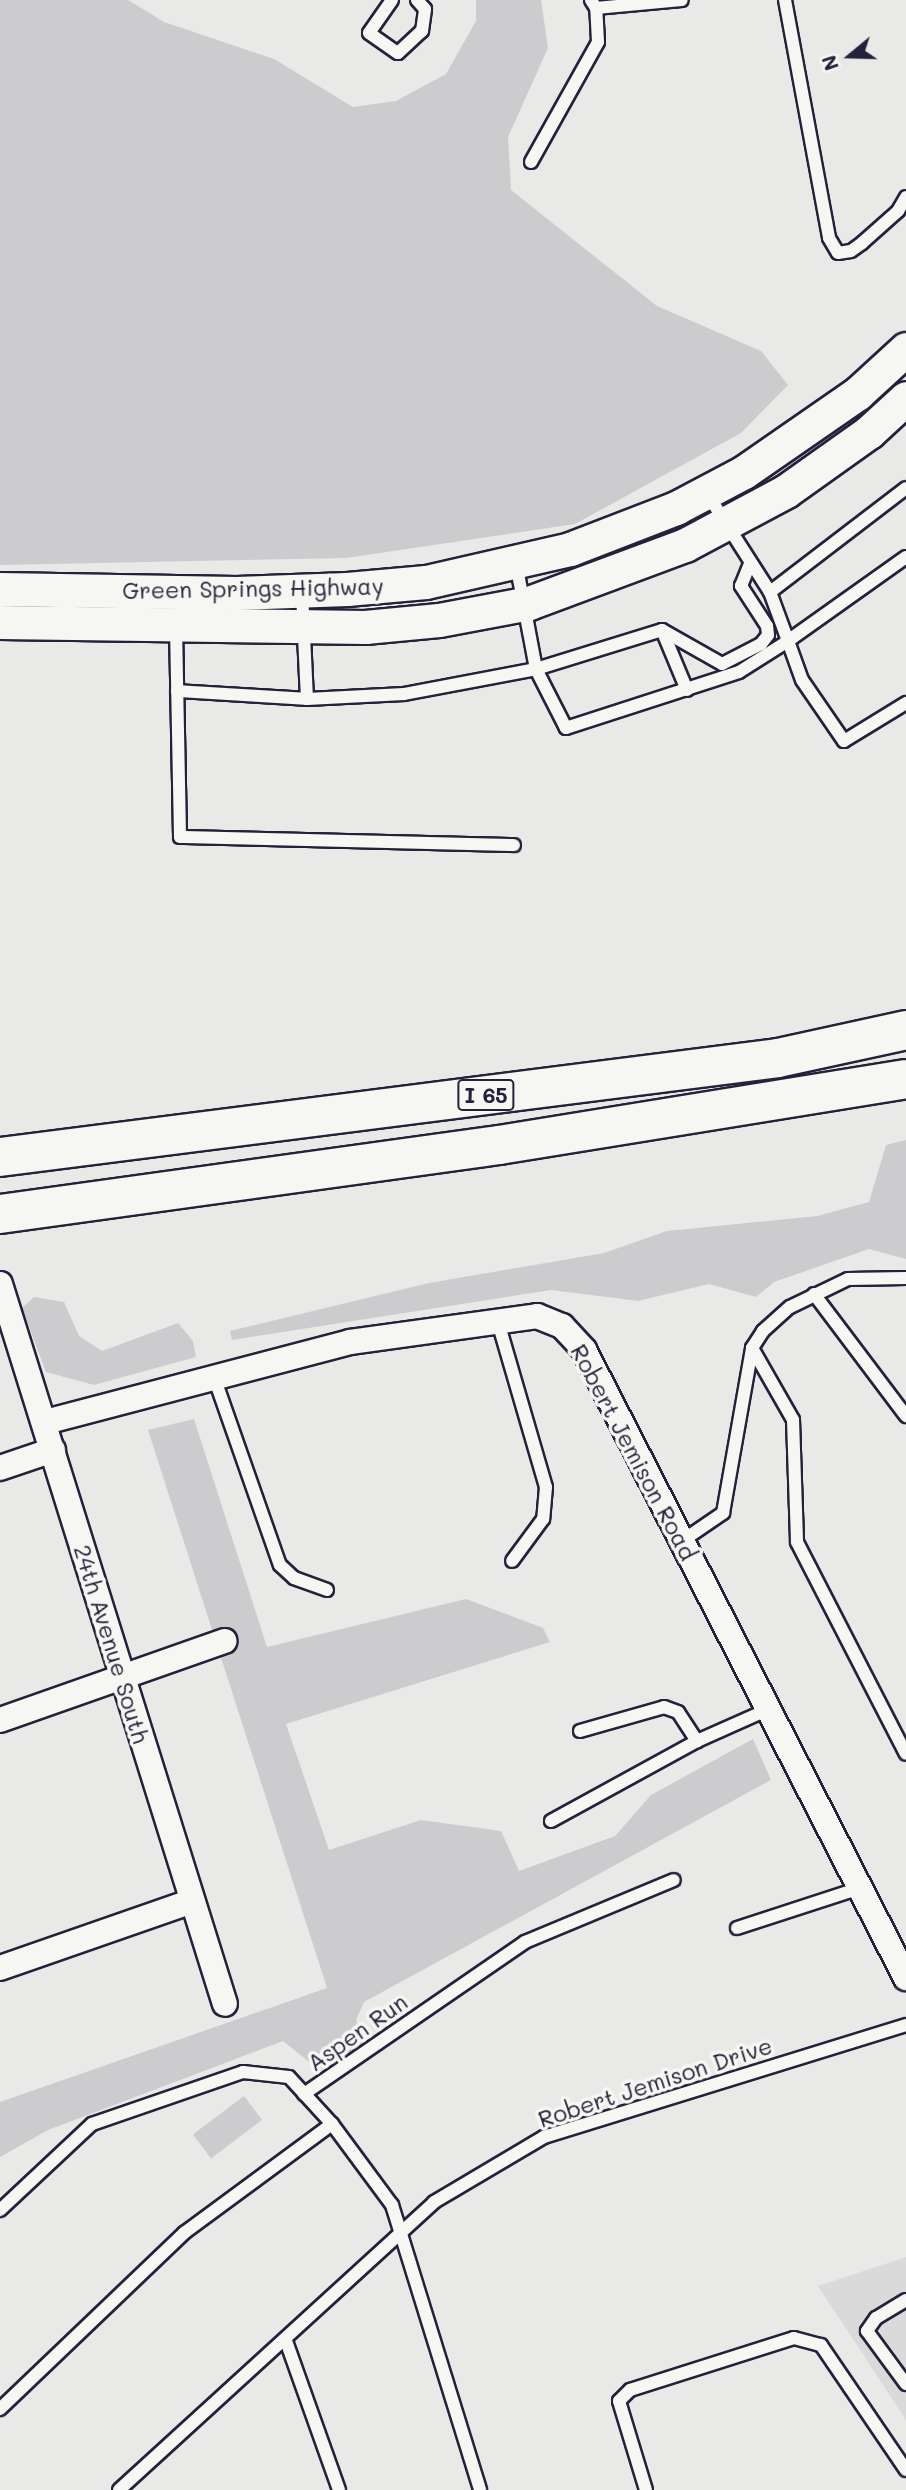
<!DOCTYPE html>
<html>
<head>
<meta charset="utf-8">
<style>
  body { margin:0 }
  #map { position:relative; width:906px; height:2490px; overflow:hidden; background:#e9e9e7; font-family:Mali,sans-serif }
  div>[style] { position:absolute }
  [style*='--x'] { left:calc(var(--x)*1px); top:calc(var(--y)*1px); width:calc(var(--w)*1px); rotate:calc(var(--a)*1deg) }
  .built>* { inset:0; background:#dadada }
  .green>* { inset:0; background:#ccccce; transform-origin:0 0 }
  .roads { filter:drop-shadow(2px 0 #22223b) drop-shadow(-2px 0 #22223b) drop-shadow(0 2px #22223b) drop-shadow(0 -2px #22223b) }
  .lane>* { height:12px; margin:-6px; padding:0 6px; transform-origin:6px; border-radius:6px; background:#f6f6f2 }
  .street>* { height:24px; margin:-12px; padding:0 12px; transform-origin:12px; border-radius:12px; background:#f6f6f2 }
  .secondary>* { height:33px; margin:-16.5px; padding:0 16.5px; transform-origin:16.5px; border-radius:16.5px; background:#f6f6f2 }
  .highway>* { height:38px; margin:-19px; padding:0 19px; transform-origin:19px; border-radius:19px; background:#f6f6f2 }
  span { translate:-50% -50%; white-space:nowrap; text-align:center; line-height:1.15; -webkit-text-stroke:7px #f6f6f2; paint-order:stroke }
  .shield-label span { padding:2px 5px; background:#f6f6f2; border:2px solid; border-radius:5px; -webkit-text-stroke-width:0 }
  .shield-label { font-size:21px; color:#22223b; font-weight:700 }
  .street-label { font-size:23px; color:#22223b }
  .north { position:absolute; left:815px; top:21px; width:70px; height:70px; -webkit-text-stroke:5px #f6f6f2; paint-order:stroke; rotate:251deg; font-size:19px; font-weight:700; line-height:28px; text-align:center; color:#22223b }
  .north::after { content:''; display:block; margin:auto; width:24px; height:32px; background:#22223b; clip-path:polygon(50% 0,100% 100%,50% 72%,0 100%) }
</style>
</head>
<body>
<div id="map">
  <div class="built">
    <div style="clip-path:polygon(906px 2257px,906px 2420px,818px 2286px)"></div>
  </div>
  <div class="green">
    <div style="clip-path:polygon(0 0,128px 0,164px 22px,274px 59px,353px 107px,396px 101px,446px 74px,476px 21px,476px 0,541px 0,548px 48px,508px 137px,511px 190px,657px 306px,761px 351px,788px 385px,741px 433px,575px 524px,346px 558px,0 565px)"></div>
    <div style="clip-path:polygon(906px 1140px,906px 1259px,869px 1249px,774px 1282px,756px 1297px,709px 1284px,638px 1301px,551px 1290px,232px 1340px,230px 1331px,429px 1283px,604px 1253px,667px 1231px,817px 1216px,869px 1202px,886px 1145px)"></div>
    <div style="clip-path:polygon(34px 1297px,64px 1302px,79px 1336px,102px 1351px,178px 1323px,193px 1341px,196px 1357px,94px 1385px,46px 1372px,22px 1308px)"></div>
    <div style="clip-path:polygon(194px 1419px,267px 1647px,466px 1599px,543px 1628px,550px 1642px,286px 1724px,329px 1850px,421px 1820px,501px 1831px,519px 1871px,615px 1836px,651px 1795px,753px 1739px,771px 1780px,364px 2002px,356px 2020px,364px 2044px,319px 2070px,283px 2041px,48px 2130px,0 2157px,0 2102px,327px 1988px,148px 1430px)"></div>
    <div style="left:244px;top:2096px;width:30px;height:64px;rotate:53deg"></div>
  </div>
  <div class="roads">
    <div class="lane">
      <div style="--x:392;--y:0;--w:40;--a:124.9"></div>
      <div style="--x:369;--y:33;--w:35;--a:35"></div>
      <div style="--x:398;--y:53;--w:33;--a:-43"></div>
      <div style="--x:422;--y:31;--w:22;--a:-82"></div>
      <div style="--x:425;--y:9;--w:12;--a:-132"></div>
      <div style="--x:591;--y:0;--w:9;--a:58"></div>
      <div style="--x:596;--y:8;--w:86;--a:-5.3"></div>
      <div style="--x:785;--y:0;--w:242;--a:79.5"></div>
      <div style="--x:829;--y:238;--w:17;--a:59"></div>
      <div style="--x:838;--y:253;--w:13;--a:-9"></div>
      <div style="--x:851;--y:251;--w:14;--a:-36"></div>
      <div style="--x:862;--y:243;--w:48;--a:-41.6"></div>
      <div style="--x:898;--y:211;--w:16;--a:-60"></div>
      <div style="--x:531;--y:162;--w:137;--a:-60.8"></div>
      <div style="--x:598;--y:42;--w:34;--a:-93"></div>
      <div style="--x:706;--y:492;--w:119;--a:57.4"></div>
      <div style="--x:770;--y:592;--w:52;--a:69.8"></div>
      <div style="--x:788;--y:641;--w:58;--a:147.7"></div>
      <div style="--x:739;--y:672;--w:182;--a:162.1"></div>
      <div style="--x:566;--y:728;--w:66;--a:-117"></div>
      <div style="--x:536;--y:669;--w:132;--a:-17.2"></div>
      <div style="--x:662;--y:630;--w:69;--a:29.5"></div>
      <div style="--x:722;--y:664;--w:44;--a:-27.1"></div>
      <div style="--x:761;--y:644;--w:11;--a:-52"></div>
      <div style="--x:768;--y:635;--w:9;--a:-96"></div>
      <div style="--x:767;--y:626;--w:48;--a:-123"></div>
      <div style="--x:741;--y:586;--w:24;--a:-68"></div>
      <div style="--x:906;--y:557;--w:145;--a:144.6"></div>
      <div style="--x:788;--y:641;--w:41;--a:70.3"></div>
      <div style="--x:802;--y:680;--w:74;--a:55.5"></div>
      <div style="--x:844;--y:741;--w:73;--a:-31.5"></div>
      <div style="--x:770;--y:592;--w:171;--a:-37.4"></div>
      <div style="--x:176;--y:627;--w:210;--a:88.9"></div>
      <div style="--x:180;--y:837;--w:334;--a:1.4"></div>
      <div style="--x:662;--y:630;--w:65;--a:67.4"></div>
      <div style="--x:177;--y:691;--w:130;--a:3.5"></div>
      <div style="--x:307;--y:699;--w:107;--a:-92.7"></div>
      <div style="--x:307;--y:699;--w:97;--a:-3"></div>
      <div style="--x:404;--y:694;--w:134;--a:-10.7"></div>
      <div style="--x:536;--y:669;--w:108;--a:-100.7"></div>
      <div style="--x:814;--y:1294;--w:153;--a:53"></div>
      <div style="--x:498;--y:1322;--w:172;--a:73.8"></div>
      <div style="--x:546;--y:1487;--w:32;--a:95"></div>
      <div style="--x:543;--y:1519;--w:52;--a:126.4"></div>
      <div style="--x:752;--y:1348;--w:83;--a:60.3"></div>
      <div style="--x:793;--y:1420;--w:122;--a:88.1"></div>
      <div style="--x:797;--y:1542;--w:238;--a:62.8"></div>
      <div style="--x:214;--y:1377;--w:199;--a:70.7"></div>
      <div style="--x:280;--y:1565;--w:19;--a:43"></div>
      <div style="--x:294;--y:1578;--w:35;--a:20"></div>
      <div style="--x:682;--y:1541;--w:50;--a:-34.3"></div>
      <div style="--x:723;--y:1513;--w:168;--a:-80"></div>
      <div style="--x:752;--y:1348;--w:20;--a:-57"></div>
      <div style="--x:763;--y:1331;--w:36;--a:-42"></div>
      <div style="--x:790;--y:1307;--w:64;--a:-25.8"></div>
      <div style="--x:848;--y:1279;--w:58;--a:-1"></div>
      <div style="--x:580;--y:1731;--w:87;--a:-15.9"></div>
      <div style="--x:664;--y:1707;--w:15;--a:20"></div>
      <div style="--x:678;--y:1712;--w:35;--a:57"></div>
      <div style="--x:551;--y:1821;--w:166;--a:-28.7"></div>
      <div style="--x:697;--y:1741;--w:79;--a:-24"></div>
      <div style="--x:737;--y:1928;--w:129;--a:-18"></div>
      <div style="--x:304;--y:2094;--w:268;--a:-34.5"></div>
      <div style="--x:525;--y:1942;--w:161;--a:-22.6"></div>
      <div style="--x:0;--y:2210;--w:126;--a:-43.1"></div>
      <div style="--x:92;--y:2124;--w:160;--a:-19"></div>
      <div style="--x:243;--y:2072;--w:46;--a:6.2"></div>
      <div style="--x:289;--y:2077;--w:64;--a:47.5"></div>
      <div style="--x:332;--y:2124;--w:101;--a:53.5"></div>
      <div style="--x:392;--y:2205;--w:298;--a:72.8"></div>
      <div style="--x:906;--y:2300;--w:35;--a:149"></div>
      <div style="--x:876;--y:2318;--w:16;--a:125"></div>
      <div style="--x:867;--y:2331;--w:66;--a:53.7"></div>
      <div style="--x:286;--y:2341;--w:158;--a:70.4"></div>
      <div style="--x:0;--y:2409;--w:255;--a:-43.7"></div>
      <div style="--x:184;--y:2233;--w:184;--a:-36.4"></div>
      <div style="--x:119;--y:2490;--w:427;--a:-42.4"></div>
      <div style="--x:434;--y:2202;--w:128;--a:-30.6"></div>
      <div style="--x:544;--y:2137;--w:379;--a:-17.2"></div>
      <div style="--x:646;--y:2490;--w:93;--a:-106.9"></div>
      <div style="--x:619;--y:2401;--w:16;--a:-45"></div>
      <div style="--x:630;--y:2390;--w:172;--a:-17.6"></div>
      <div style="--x:794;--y:2338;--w:28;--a:15"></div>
      <div style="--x:821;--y:2345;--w:151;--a:55.8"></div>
    </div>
    <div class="street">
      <div style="--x:0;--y:1284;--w:754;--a:72.65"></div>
      <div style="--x:45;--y:1422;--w:315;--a:-14.7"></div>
      <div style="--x:350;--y:1342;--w:189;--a:-7.9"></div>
      <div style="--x:537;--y:1316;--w:27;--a:22"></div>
      <div style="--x:562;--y:1326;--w:33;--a:47"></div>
      <div style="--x:584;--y:1350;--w:706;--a:62.85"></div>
      <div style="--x:0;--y:1468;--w:56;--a:-18.8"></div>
      <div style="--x:0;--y:1720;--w:238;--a:-19.4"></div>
      <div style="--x:0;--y:1968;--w:203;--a:-19.2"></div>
    </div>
    <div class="secondary">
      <div style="--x:0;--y:589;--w:236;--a:1"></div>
      <div style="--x:236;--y:593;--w:111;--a:-2.1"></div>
      <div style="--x:347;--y:589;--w:79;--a:-5.1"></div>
      <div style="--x:426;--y:582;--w:148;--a:-12.9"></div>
      <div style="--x:570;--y:549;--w:114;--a:-21.1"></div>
      <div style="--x:676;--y:508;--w:77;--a:-27.9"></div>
      <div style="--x:744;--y:472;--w:139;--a:-34.7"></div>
      <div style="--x:858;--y:393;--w:65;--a:-42.5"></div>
      <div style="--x:0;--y:622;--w:365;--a:0.8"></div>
      <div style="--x:365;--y:627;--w:74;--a:-5.4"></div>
      <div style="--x:439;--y:620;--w:92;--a:-10.7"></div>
      <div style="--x:529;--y:603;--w:166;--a:-20.4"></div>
      <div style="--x:685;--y:545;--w:115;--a:-28.1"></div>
      <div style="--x:786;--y:491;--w:102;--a:-35.4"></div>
      <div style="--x:869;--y:432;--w:50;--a:-42.6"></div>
    </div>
    <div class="highway">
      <div style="--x:0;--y:1157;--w:784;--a:-7.25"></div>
      <div style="--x:778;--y:1058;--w:131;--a:-12.3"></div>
      <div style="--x:0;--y:1214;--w:504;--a:-7.87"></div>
      <div style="--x:499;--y:1145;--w:412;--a:-9.2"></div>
    </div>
  </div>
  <div class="shield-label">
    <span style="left:486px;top:1095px">I 65</span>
  </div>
  <div class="street-label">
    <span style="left:253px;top:588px;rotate:-1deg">Green Springs Highway</span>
    <span style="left:634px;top:1452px;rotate:62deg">Robert Jemison Road</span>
    <span style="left:112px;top:1644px;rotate:73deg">24th Avenue South</span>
    <span style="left:357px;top:2032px;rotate:-35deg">Aspen Run</span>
    <span style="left:655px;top:2082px;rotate:-18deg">Robert Jemison Drive</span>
  </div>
  <div class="north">N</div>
</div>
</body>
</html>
